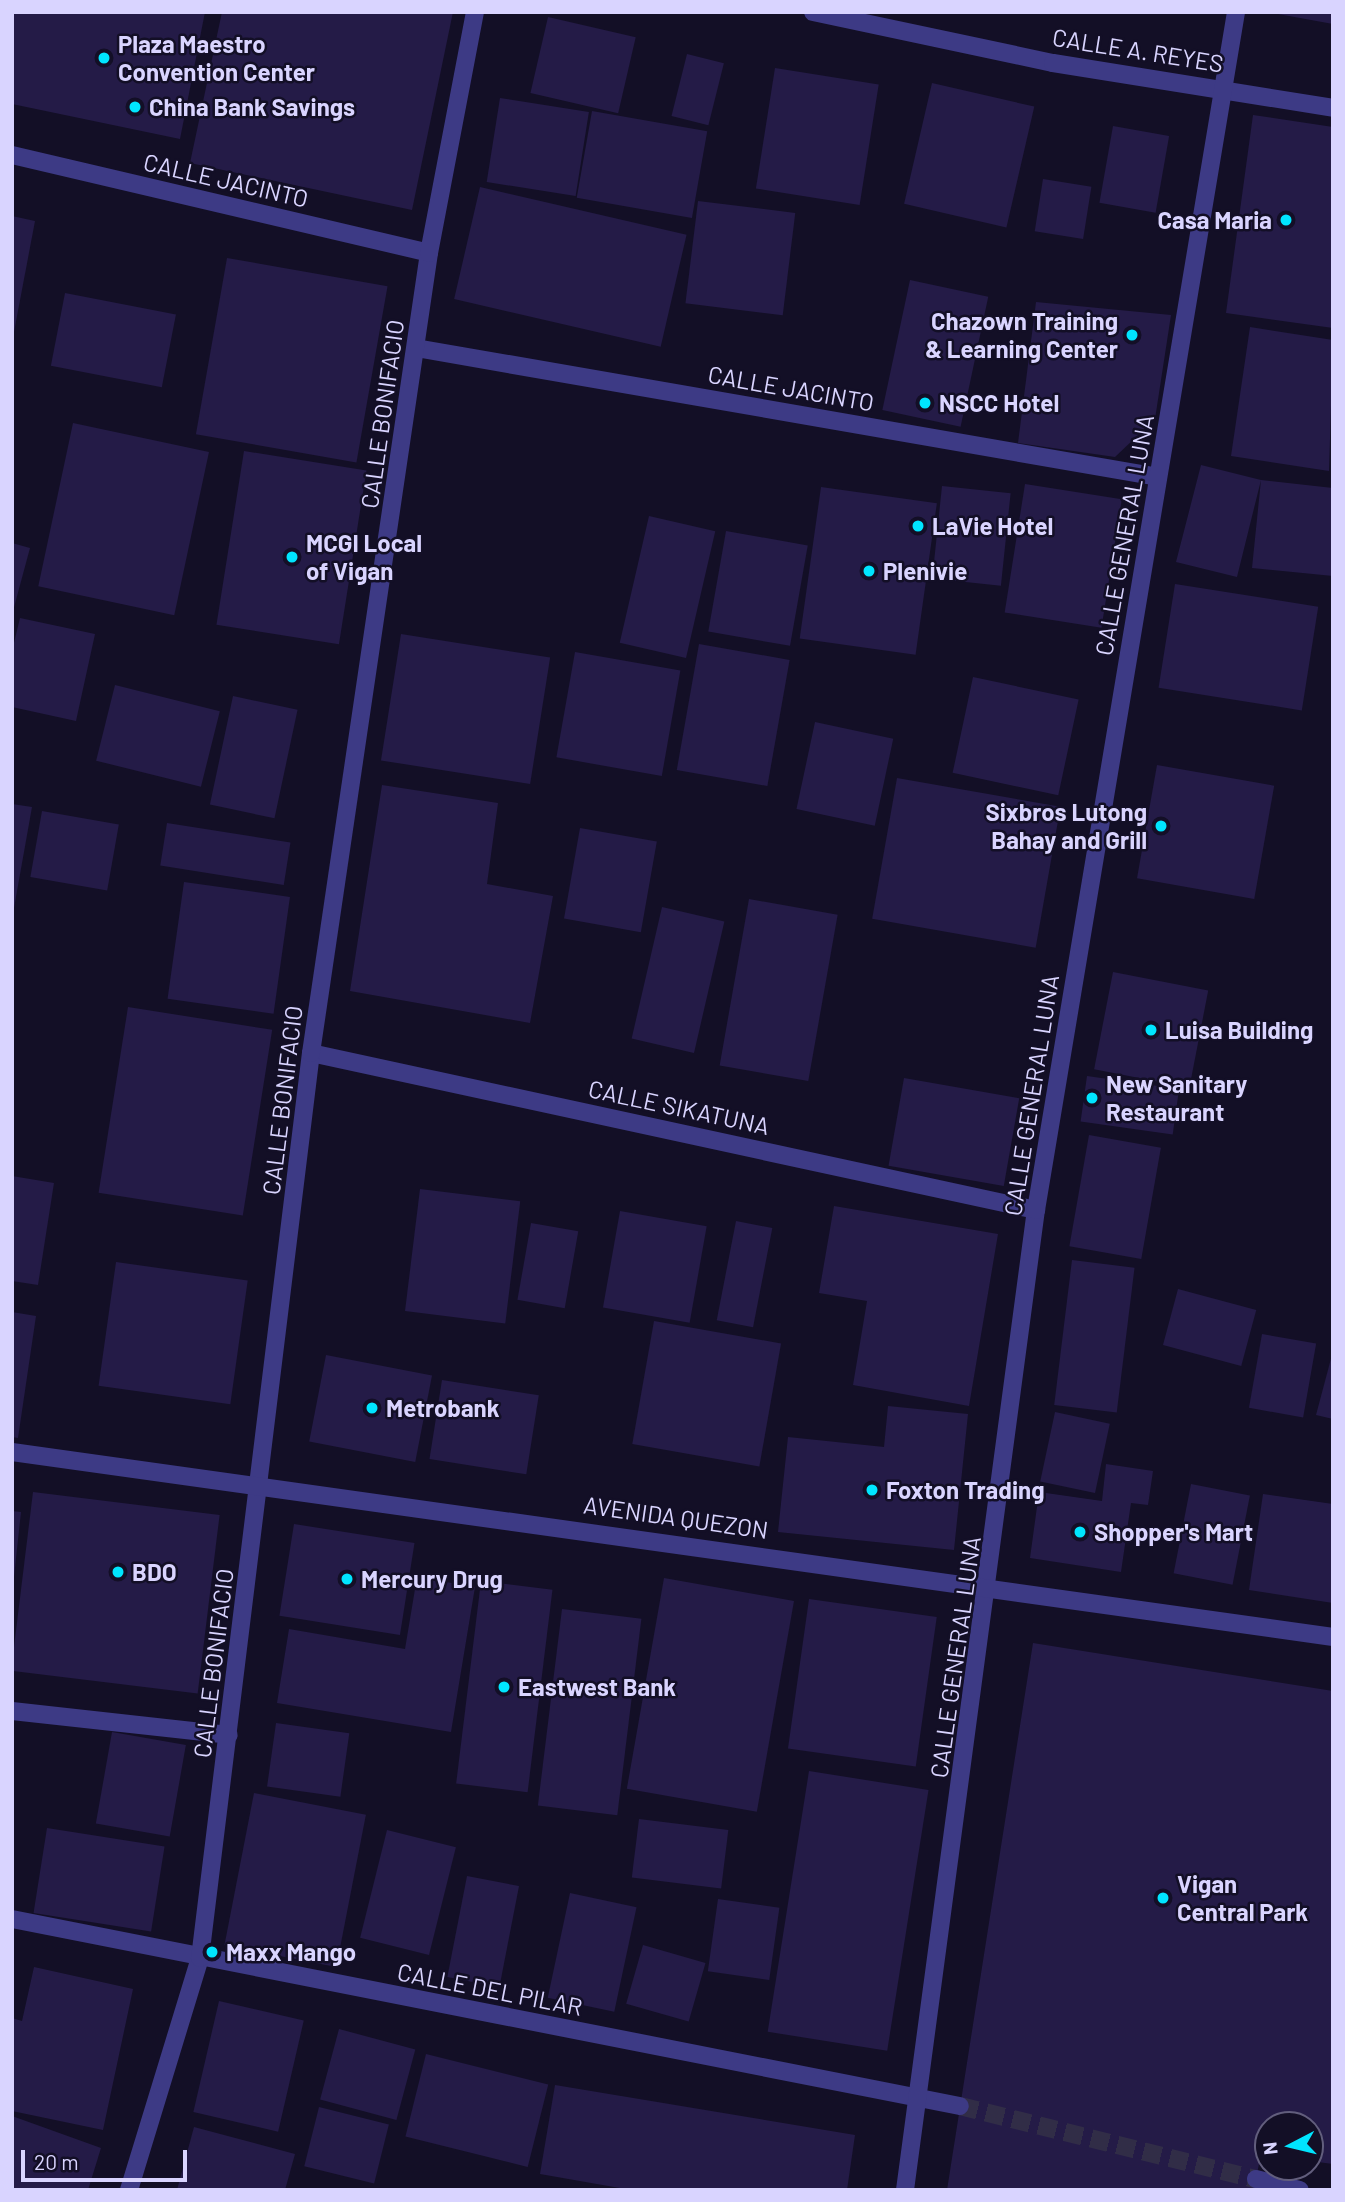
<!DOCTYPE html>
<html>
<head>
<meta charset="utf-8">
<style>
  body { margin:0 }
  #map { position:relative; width:1345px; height:2202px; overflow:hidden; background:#130f26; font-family:Barlow,sans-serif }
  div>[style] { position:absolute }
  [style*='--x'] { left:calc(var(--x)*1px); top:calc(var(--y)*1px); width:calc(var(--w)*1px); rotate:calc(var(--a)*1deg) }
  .building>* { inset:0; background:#241b47; transform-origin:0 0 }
  .minor-tunnel>* { height:18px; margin-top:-9px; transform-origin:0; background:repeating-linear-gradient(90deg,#312d47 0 18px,transparent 0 27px) }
  .service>* { height:18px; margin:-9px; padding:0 9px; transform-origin:9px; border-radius:9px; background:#3d3a85 }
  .minor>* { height:18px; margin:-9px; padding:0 9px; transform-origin:9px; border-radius:9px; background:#3d3a85 }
  .tertiary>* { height:18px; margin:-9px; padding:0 9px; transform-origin:9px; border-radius:9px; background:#3d3a85 }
  .dots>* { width:19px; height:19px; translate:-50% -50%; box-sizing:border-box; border:4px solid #130f26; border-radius:50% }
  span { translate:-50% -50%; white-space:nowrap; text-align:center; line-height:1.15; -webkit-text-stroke:5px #130f26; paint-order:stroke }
  .poi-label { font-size:24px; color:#d9d4ff; font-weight:700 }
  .left { translate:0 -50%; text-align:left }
  .right { translate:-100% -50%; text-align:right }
  .street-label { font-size:24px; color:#d9d4ff }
  .frame { position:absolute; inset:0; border:14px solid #d9d4ff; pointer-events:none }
  .north { position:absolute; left:1254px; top:2111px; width:70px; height:70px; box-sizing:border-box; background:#130f26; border:2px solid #625e7d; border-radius:50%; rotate:263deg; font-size:19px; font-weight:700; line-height:28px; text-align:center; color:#d9d4ff }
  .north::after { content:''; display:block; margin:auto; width:24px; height:32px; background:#00e5ff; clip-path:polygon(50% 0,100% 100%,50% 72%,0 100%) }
  .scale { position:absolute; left:21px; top:2150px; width:166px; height:32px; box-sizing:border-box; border:4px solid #d9d4ff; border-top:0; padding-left:9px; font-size:21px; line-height:24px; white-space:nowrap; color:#d9d4ff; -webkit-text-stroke:5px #130f26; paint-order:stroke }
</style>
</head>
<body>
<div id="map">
  <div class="building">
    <div style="clip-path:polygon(12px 12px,205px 12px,180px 139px,12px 104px)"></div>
    <div style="clip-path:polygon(222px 12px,453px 12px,412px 210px,190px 163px)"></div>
    <div style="clip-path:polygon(1279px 12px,1333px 12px,1333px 24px,1278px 14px)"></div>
    <div style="left:548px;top:17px;width:90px;height:78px;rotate:13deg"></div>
    <div style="left:687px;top:54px;width:38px;height:64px;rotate:14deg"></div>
    <div style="left:775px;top:68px;width:105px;height:122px;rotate:9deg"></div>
    <div style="left:932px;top:83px;width:105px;height:124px;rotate:13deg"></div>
    <div style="left:500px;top:98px;width:90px;height:85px;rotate:9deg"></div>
    <div style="left:592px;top:111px;width:117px;height:88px;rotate:10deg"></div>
    <div style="clip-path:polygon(1253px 115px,1333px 127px,1333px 328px,1226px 313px)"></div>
    <div style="left:1113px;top:126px;width:57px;height:78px;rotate:10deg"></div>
    <div style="left:1043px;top:179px;width:49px;height:53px;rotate:9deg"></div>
    <div style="left:480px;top:187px;width:212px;height:115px;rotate:13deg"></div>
    <div style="left:698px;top:201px;width:98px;height:103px;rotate:7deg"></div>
    <div style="clip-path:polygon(12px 216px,35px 221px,14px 332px,12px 332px)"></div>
    <div style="left:227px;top:258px;width:163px;height:179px;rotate:10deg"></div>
    <div style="left:910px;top:280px;width:80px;height:133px;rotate:12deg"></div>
    <div style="left:65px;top:293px;width:113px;height:74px;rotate:11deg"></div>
    <div style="clip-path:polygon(1036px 302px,1171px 315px,1155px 419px,1115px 457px,1018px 443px)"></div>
    <div style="clip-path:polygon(1250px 327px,1333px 340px,1329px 471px,1231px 456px)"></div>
    <div style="left:73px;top:423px;width:139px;height:167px;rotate:12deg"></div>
    <div style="left:244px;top:451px;width:124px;height:176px;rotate:9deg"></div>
    <div style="clip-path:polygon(1201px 465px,1261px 480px,1333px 488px,1333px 576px,1252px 568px,1261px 480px,1237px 577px,1176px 562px)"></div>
    <div style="left:1025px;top:484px;width:98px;height:130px;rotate:9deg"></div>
    <div style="left:942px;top:486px;width:69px;height:93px;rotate:6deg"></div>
    <div style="left:821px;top:487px;width:117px;height:153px;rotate:8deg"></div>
    <div style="left:649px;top:516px;width:68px;height:130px;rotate:13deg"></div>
    <div style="left:726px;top:531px;width:83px;height:102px;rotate:10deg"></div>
    <div style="clip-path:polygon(12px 543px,30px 548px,13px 611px,12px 611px)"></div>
    <div style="left:1175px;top:584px;width:145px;height:105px;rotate:9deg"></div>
    <div style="clip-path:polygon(20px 618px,95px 634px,76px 721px,12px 707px,12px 651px)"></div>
    <div style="left:401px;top:634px;width:151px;height:128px;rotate:9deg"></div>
    <div style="left:699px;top:644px;width:92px;height:128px;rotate:10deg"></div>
    <div style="left:575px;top:652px;width:107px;height:107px;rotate:10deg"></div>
    <div style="left:973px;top:677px;width:108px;height:98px;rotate:12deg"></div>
    <div style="left:115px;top:685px;width:108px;height:78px;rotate:14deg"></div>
    <div style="left:233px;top:696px;width:66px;height:111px;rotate:12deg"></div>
    <div style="left:815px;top:722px;width:80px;height:89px;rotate:12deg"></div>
    <div style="left:1157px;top:765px;width:119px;height:115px;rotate:10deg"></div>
    <div style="left:897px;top:778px;width:166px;height:143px;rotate:10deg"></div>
    <div style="clip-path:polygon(382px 785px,498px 803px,487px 884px,553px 896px,530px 1023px,350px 991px)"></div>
    <div style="clip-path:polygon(12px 804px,32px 807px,14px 908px,12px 908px)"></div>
    <div style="left:42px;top:811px;width:78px;height:67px;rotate:10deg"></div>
    <div style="left:167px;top:823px;width:125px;height:43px;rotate:9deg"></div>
    <div style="left:580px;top:828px;width:78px;height:92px;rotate:10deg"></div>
    <div style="left:184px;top:882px;width:107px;height:118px;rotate:8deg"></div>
    <div style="left:749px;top:899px;width:90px;height:169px;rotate:10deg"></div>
    <div style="left:662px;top:907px;width:64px;height:135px;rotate:13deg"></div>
    <div style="left:1113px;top:972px;width:97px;height:99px;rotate:11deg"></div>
    <div style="left:128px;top:1007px;width:146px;height:188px;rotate:9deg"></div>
    <div style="left:1087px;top:1076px;width:93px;height:46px;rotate:8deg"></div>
    <div style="left:904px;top:1078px;width:117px;height:89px;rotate:10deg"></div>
    <div style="left:1089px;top:1135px;width:73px;height:113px;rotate:10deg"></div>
    <div style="clip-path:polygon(12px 1176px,54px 1183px,38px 1285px,12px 1281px)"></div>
    <div style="left:420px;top:1189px;width:101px;height:123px;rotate:7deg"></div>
    <div style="clip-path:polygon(834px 1206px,998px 1234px,969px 1406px,853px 1385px,867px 1301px,819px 1293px)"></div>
    <div style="left:620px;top:1211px;width:88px;height:98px;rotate:10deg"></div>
    <div style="left:736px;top:1221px;width:37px;height:101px;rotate:11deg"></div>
    <div style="left:531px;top:1223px;width:48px;height:78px;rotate:10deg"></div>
    <div style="left:1072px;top:1260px;width:63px;height:146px;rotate:7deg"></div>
    <div style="left:116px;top:1262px;width:133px;height:125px;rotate:8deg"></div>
    <div style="left:1178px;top:1289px;width:81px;height:58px;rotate:15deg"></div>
    <div style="clip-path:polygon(12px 1312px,36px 1316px,18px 1438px,12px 1437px)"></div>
    <div style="left:654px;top:1321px;width:129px;height:125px;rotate:10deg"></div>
    <div style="left:1262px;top:1334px;width:55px;height:75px;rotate:10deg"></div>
    <div style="clip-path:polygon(1333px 1351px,1333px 1419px,1316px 1415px)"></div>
    <div style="left:326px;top:1355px;width:108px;height:88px;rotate:11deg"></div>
    <div style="left:442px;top:1380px;width:98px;height:80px;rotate:9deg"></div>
    <div style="clip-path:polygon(888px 1406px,968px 1414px,954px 1550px,778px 1532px,788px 1437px,884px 1447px)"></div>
    <div style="left:1055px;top:1412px;width:56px;height:71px;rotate:12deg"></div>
    <div style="clip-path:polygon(1106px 1464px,1153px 1471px,1148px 1505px,1131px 1503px,1121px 1572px,1030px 1558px,1039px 1492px,1102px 1501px)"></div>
    <div style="left:1191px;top:1484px;width:60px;height:91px;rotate:11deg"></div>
    <div style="left:33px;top:1492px;width:188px;height:180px;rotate:7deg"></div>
    <div style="clip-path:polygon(1263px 1494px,1333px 1504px,1333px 1603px,1249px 1590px)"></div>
    <div style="clip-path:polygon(12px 1511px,21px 1512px,14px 1577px,12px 1577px)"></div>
    <div style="left:294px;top:1524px;width:122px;height:93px;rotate:9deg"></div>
    <div style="clip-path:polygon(417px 1577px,475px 1587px,451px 1732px,277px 1703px,289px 1629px,405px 1649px)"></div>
    <div style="left:664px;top:1578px;width:132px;height:214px;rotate:10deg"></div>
    <div style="left:481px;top:1581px;width:72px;height:204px;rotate:7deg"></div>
    <div style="left:809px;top:1599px;width:129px;height:151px;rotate:8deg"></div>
    <div style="left:562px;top:1609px;width:80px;height:198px;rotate:7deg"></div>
    <div style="clip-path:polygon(1033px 1643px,1333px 1691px,1333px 2164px,1310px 2161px,1310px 2125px,1268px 2125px,1268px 2154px,1261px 2153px,1254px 2190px,947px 2190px)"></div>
    <div style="left:276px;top:1723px;width:74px;height:64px;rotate:8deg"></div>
    <div style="left:112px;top:1732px;width:75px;height:93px;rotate:10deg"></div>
    <div style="left:809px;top:1771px;width:121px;height:264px;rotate:9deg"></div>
    <div style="left:254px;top:1793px;width:114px;height:155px;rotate:11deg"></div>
    <div style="left:639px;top:1819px;width:90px;height:59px;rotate:7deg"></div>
    <div style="left:47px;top:1828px;width:119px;height:86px;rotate:9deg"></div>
    <div style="left:387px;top:1830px;width:71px;height:111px;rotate:14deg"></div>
    <div style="left:467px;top:1876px;width:53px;height:103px;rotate:11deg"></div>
    <div style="left:570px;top:1893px;width:68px;height:107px;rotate:12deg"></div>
    <div style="left:718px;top:1899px;width:62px;height:73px;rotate:8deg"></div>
    <div style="left:643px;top:1945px;width:65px;height:61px;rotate:16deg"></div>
    <div style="clip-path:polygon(34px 1967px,133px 1989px,103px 2130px,12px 2111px,12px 2018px,22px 2021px)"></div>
    <div style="left:219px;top:2001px;width:87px;height:114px;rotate:13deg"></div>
    <div style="left:339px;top:2029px;width:79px;height:73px;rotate:15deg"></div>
    <div style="left:426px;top:2054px;width:126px;height:85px;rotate:14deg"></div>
    <div style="clip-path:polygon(555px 2085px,855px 2135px,847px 2190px,631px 2190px,540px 2174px)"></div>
    <div style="left:319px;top:2107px;width:72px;height:61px;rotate:14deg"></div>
    <div style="clip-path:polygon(12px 2116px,101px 2148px,88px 2190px,12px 2190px)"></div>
    <div style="clip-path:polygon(194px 2127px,295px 2154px,285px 2190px,177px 2190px)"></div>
  </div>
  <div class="minor-tunnel">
    <div style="--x:960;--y:2106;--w:305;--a:13.9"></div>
  </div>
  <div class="service">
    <div style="--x:12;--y:1711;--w:218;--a:6.3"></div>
  </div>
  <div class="minor">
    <div style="--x:813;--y:12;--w:245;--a:12"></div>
    <div style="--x:1053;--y:63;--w:284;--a:9.1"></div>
    <div style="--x:12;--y:155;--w:428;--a:13.2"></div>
    <div style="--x:416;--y:348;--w:753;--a:9.86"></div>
    <div style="--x:311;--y:1053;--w:742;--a:12.22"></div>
    <div style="--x:12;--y:1919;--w:966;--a:11.16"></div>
    <div style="--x:1256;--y:2179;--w:45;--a:14"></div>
    <div style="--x:129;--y:2190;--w:243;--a:-73"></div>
    <div style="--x:200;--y:1958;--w:912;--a:-83.01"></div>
    <div style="--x:311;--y:1053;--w:809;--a:-81.61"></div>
    <div style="--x:429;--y:253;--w:245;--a:-79.2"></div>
    <div style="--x:905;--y:2190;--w:989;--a:-82.39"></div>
    <div style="--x:1036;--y:1210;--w:1215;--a:-80.52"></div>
  </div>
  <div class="tertiary">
    <div style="--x:12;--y:1452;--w:1334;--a:7.97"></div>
  </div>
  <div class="dots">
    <div style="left:104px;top:58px;background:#00e5ff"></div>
    <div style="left:135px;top:107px;background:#00e5ff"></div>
    <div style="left:1286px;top:220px;background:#00e5ff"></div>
    <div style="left:1132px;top:335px;background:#00e5ff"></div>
    <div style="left:925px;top:403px;background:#00e5ff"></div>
    <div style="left:918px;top:526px;background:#00e5ff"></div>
    <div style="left:292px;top:557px;background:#00e5ff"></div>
    <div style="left:869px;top:571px;background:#00e5ff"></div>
    <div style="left:1161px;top:826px;background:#00e5ff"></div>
    <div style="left:1151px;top:1030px;background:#00e5ff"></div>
    <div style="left:1092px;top:1098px;background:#00e5ff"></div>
    <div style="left:372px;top:1408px;background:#00e5ff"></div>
    <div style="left:872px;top:1490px;background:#00e5ff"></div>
    <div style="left:1080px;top:1532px;background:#00e5ff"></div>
    <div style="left:118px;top:1572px;background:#00e5ff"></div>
    <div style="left:347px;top:1579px;background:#00e5ff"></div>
    <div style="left:504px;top:1687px;background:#00e5ff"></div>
    <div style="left:1163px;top:1898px;background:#00e5ff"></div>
    <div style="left:212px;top:1952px;background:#00e5ff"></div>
  </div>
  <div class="poi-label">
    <span class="left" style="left:118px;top:58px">Plaza Maestro<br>Convention Center</span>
    <span class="left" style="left:149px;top:107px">China Bank Savings</span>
    <span class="right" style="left:1272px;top:220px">Casa Maria</span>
    <span class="right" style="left:1118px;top:335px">Chazown Training<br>&amp; Learning Center</span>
    <span class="left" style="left:939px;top:403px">NSCC Hotel</span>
    <span class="left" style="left:932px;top:526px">LaVie Hotel</span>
    <span class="left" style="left:306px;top:557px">MCGI Local<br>of Vigan</span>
    <span class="left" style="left:883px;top:571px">Plenivie</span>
    <span class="right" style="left:1147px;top:826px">Sixbros Lutong<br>Bahay and Grill</span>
    <span class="left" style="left:1165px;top:1030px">Luisa Building</span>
    <span class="left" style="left:1106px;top:1098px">New Sanitary<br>Restaurant</span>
    <span class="left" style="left:386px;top:1408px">Metrobank</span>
    <span class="left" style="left:886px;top:1490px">Foxton Trading</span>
    <span class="left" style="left:1094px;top:1532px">Shopper's Mart</span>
    <span class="left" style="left:132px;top:1572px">BDO</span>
    <span class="left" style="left:361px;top:1579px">Mercury Drug</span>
    <span class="left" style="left:518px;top:1687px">Eastwest Bank</span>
    <span class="left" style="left:1177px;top:1898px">Vigan<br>Central Park</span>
    <span class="left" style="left:226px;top:1952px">Maxx Mango</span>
  </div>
  <div class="street-label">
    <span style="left:1138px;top:50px;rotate:9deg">CALLE A. REYES</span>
    <span style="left:226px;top:180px;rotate:13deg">CALLE JACINTO</span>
    <span style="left:791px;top:388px;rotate:10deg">CALLE JACINTO</span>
    <span style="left:382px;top:414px;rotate:-82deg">CALLE BONIFACIO</span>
    <span style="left:1124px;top:535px;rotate:-80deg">CALLE GENERAL LUNA</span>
    <span style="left:1031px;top:1095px;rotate:-81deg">CALLE GENERAL LUNA</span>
    <span style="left:282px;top:1100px;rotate:-83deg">CALLE BONIFACIO</span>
    <span style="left:679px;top:1107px;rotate:12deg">CALLE SIKATUNA</span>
    <span style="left:676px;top:1517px;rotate:8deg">AVENIDA QUEZON</span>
    <span style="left:955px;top:1657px;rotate:-82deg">CALLE GENERAL LUNA</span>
    <span style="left:213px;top:1663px;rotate:-83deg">CALLE BONIFACIO</span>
    <span style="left:490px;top:1989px;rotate:11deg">CALLE DEL PILAR</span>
  </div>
  <div class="frame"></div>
  <div class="north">N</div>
  <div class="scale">20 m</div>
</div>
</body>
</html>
